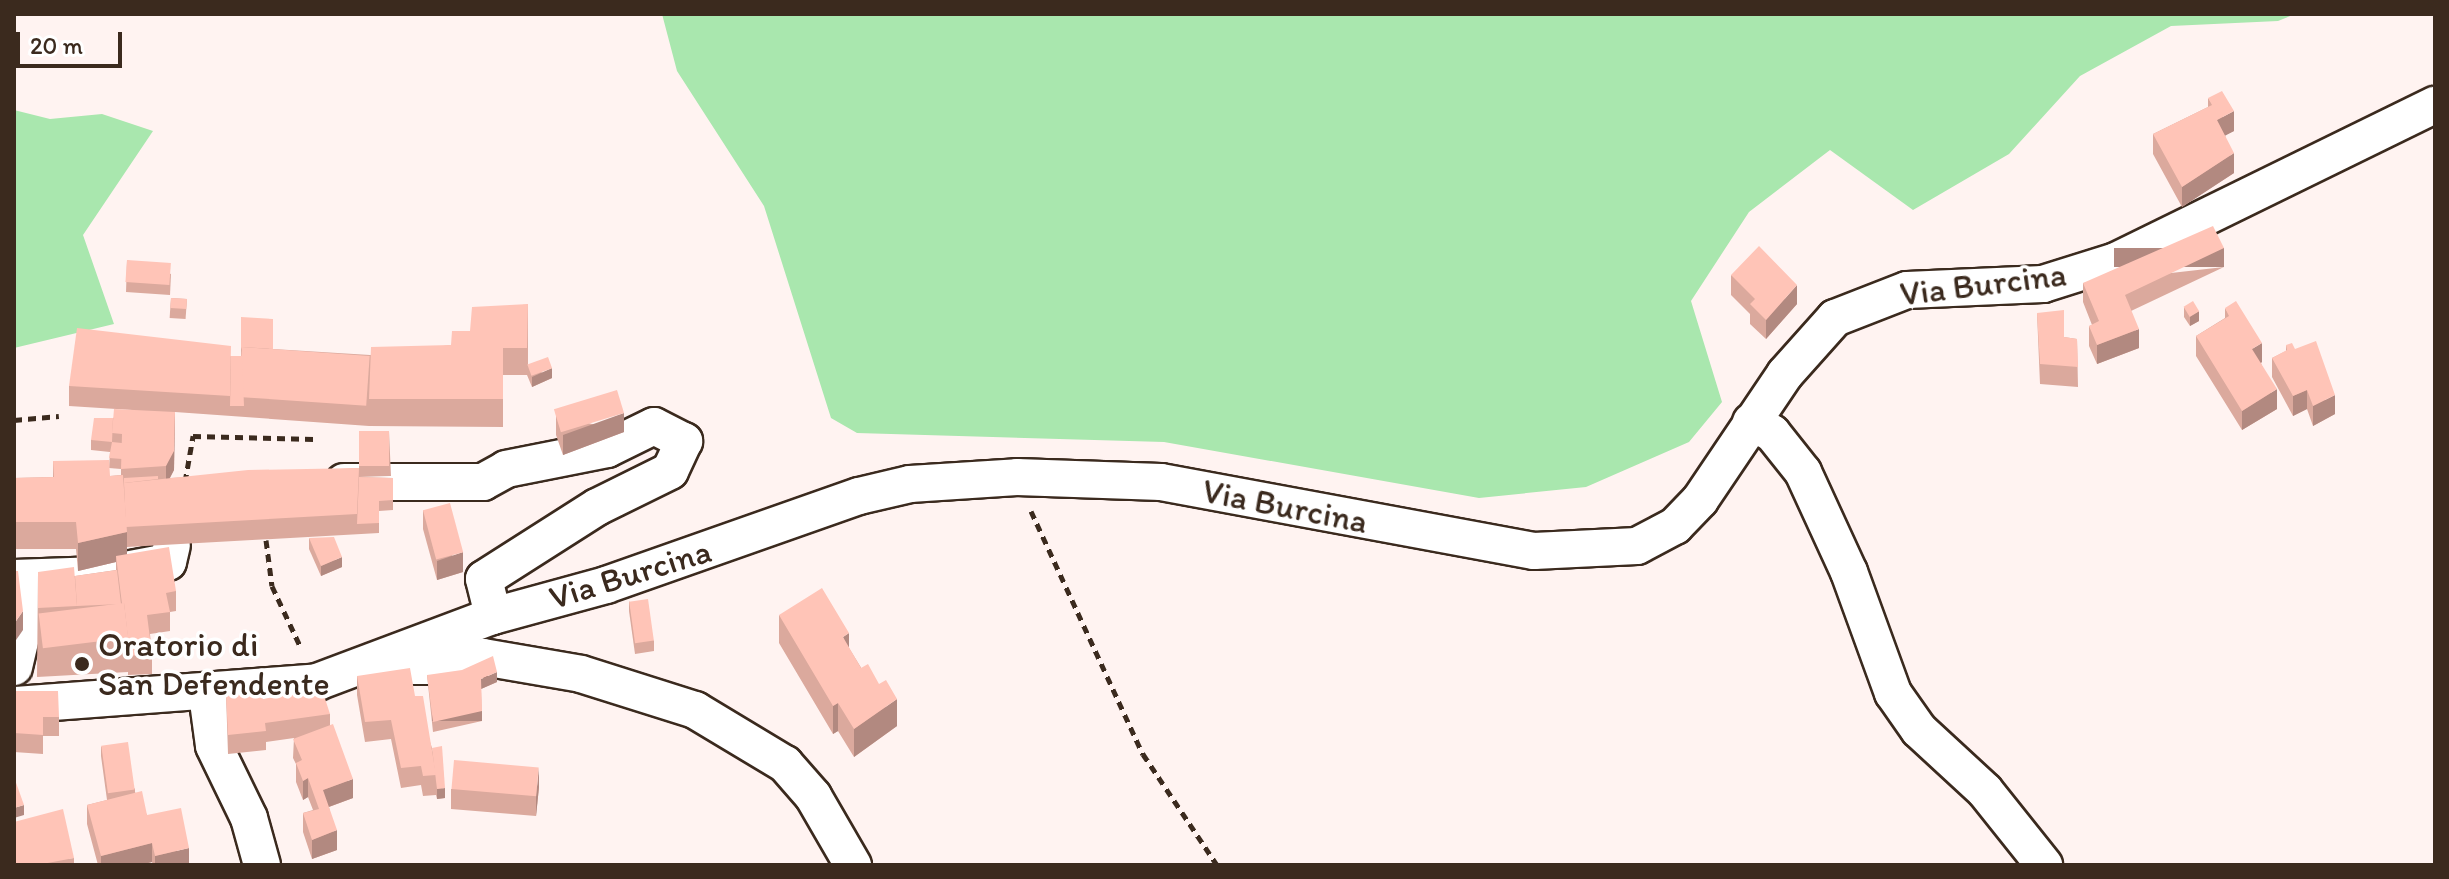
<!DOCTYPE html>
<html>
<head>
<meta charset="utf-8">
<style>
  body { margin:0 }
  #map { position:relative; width:2449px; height:879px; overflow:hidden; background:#fff3f1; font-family:Itim,sans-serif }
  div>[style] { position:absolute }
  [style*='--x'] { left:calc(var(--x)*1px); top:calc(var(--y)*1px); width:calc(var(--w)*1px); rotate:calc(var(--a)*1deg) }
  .green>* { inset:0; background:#a9e7ae }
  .path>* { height:5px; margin-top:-2.5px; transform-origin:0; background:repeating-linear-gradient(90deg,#3b2a1e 0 8px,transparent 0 14px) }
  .roads { filter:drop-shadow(2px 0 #3b2a1e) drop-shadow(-2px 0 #3b2a1e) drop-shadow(0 2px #3b2a1e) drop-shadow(0 -2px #3b2a1e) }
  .minor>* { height:36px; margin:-18px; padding:0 18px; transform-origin:18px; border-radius:18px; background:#fff }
  .wall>* { inset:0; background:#dba99d; transform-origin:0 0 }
  .shaded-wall>* { inset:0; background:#b28980; transform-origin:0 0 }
  .building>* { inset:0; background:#ffc4b7; transform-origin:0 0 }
  .dots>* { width:22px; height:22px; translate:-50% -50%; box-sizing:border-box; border:4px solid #fff; border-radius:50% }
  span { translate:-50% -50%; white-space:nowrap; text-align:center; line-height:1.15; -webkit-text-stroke:7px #fff; paint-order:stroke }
  .street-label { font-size:34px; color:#3b2a1e }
  .poi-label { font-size:34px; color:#3b2a1e }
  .left { translate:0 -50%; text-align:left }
  .frame { position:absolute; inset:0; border:16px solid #3b2a1e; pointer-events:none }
  .scale { position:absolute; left:16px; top:32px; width:106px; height:36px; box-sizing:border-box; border:4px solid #3b2a1e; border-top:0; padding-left:10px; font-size:24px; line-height:28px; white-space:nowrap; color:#3b2a1e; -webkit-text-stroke:6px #fff; paint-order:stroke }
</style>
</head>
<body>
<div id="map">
  <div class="green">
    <div style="clip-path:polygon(662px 14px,2295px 14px,2278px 21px,2171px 26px,2080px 76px,2009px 154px,1913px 210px,1830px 150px,1749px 212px,1691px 301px,1722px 402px,1689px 442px,1586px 487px,1479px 498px,1164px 442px,857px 433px,831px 418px,764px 206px,677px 71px)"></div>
    <div style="clip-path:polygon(14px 110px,50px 119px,102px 114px,153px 131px,83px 235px,114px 324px,14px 348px)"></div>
  </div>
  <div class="path">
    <div style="--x:14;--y:420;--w:45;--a:-5.1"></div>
    <div style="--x:185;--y:482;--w:47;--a:-80.1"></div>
    <div style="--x:193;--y:436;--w:121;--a:1.4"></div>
    <div style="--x:1031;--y:511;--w:268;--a:65.3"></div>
    <div style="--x:1143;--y:754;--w:133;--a:56.3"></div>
    <div style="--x:266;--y:540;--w:46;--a:82.6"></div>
    <div style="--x:272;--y:586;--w:68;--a:64.9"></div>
  </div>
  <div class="roads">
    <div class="minor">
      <div style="--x:1751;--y:422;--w:24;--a:28"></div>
      <div style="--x:1772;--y:433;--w:50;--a:51.5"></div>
      <div style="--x:1803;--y:472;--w:110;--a:65.3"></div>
      <div style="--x:1849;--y:572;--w:129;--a:70"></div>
      <div style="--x:1893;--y:693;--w:45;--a:54.9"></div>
      <div style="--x:1919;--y:730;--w:90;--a:42.7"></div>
      <div style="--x:1985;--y:791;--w:95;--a:51.4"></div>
      <div style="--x:344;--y:482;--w:139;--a:0"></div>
      <div style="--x:483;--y:482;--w:26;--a:-29"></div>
      <div style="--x:506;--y:469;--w:103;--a:-11.2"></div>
      <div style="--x:607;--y:449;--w:52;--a:-26.1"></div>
      <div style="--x:654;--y:426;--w:34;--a:27"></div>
      <div style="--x:684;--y:441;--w:33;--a:115"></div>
      <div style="--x:670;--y:471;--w:81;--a:153.7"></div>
      <div style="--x:597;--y:507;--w:134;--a:147.5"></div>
      <div style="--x:484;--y:579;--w:38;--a:76"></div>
      <div style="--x:14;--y:578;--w:85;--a:-2"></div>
      <div style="--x:99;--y:575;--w:70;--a:-10.7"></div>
      <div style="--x:168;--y:562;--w:17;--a:-77"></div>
      <div style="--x:379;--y:666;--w:63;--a:0"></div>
      <div style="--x:442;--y:666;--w:42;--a:-12.4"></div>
      <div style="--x:483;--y:657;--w:99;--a:9.8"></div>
      <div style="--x:581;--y:674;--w:120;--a:17.5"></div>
      <div style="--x:695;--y:710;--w:105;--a:31"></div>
      <div style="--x:785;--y:764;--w:43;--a:48.8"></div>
      <div style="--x:813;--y:796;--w:80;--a:59.9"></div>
      <div style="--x:14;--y:667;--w:91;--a:-76.7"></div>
      <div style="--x:207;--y:694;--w:52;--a:82.3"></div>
      <div style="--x:214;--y:746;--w:80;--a:64.1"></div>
      <div style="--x:249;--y:818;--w:49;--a:74.5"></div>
      <div style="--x:14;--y:705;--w:304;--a:-4.3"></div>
      <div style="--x:317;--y:682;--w:188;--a:-20.6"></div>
      <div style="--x:493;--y:616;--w:117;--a:-15.3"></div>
      <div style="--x:606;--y:585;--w:268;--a:-19.4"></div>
      <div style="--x:859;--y:496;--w:52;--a:-13.2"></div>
      <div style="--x:910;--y:484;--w:107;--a:-3.7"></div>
      <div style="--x:1017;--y:477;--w:144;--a:2"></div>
      <div style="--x:1161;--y:482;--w:379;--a:10.5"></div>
      <div style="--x:1534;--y:551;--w:103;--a:-2.8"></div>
      <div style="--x:1637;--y:546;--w:43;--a:-27.8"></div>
      <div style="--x:1675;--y:526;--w:36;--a:-46"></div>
      <div style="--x:1700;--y:500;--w:152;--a:-56"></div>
      <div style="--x:1785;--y:374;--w:75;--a:-48.2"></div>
      <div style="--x:1835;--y:318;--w:77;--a:-21.3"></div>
      <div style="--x:1907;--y:290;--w:136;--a:-2.5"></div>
      <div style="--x:2043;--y:284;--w:77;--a:-17.5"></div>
      <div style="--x:2116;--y:261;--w:355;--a:-26.1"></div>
    </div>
  </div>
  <div class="wall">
    <div style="clip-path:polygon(2208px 98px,2234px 131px,2225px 135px,2234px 173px,2182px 207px,2153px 154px,2153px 134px,2208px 107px)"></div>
    <div style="clip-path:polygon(127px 260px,171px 274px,170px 295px,126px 292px)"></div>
    <div style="clip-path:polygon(2224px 267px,2131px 311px,2139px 348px,2097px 364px,2089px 346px,2089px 326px,2092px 325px,2083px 302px,2083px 283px)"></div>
    <div style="clip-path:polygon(1731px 275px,1797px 304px,1766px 339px,1750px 324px,1750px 314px,1731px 295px)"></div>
    <div style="left:171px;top:298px;width:16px;height:20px;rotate:4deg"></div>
    <div style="clip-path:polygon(528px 304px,528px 365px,552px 378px,532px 387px,527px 375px,503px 375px,503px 427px,369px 426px,175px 412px,174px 470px,170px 478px,359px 468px,359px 431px,389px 431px,391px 476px,359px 477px,393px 478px,393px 510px,379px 511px,379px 533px,127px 547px,127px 554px,176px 591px,176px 611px,170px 612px,170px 631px,150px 634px,152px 654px,152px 674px,128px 675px,128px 672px,37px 677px,38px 572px,75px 576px,116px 570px,116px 562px,78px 571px,76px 549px,14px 549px,14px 478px,53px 477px,53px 461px,110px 476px,121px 475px,121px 469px,109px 468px,110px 452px,91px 450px,91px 440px,113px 418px,132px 410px,69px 406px,69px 386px,231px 356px,241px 356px,241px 317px,273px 349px,370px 355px,451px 345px,470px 331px)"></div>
    <div style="clip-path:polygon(2184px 307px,2199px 321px,2190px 326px,2184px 317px)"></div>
    <div style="clip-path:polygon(2225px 308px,2262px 362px,2261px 363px,2277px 409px,2242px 430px,2196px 356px,2196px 336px,2225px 318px)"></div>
    <div style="clip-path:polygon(2037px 313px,2064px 337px,2077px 339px,2078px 387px,2040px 384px)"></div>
    <div style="clip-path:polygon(2286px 345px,2335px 414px,2313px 426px,2307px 409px,2293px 416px,2272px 377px,2272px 358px,2286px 351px)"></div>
    <div style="clip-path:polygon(556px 415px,624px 432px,563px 455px,556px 435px)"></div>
    <div style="clip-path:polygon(423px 510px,463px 572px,437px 580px,423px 529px)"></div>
    <div style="clip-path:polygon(309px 538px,342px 567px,321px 576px,309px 549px)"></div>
    <div style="clip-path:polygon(629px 601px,654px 641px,654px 651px,635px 654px,629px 611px)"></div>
    <div style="clip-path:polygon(779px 615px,849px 648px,897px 726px,854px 757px,838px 731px,833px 734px,779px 643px)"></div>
    <div style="clip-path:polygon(427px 675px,497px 682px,481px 689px,482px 721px,433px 732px)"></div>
    <div style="clip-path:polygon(357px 676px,415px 696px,432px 748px,445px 798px,437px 799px,436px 795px,423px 796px,421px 785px,401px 788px,391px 739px,365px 742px,357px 695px)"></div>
    <div style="clip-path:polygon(14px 691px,59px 717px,59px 736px,43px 736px,43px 754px,14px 752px)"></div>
    <div style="clip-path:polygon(226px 694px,263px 699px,330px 714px,330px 726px,353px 798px,329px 807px,337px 850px,312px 859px,303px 832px,303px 813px,313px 810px,308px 797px,303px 800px,296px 782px,296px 764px,293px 758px,294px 738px,266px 742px,266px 750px,228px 754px)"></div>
    <div style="clip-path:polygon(101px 746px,135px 789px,135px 792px,147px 815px,189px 865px,153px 865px,152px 862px,140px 865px,98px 865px,87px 824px,87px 805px,107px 800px,101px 756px)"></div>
    <div style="clip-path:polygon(539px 787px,536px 816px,451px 809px,451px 789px)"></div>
    <div style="clip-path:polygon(74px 858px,74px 865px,14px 865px)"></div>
  </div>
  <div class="shaded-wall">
    <div style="clip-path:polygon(2234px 111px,2234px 131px,2217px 140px,2217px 120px)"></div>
    <div style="clip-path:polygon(2234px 153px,2234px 173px,2182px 207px,2182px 187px)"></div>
    <div style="left:2224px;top:248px;width:19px;height:110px;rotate:90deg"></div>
    <div style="clip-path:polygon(1797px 285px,1797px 304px,1766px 339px,1766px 320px)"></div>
    <div style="clip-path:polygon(2199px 311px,2199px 321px,2190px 326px,2190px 316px)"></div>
    <div style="clip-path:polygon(2139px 329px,2139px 348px,2097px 364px,2097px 345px)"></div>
    <div style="clip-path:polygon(2262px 343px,2262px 362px,2252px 368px,2252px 349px)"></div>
    <div style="clip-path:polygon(552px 368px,552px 378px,532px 387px,532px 377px)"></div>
    <div style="clip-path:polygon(2277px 389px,2277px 409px,2242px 430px,2242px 411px)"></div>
    <div style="clip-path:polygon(2307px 390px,2307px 409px,2293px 416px,2293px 396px)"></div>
    <div style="clip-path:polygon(2335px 395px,2335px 414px,2313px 426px,2313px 406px)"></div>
    <div style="clip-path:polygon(175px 412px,174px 470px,166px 485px,166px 466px)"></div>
    <div style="clip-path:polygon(624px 413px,624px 432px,563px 455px,563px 435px)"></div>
    <div style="clip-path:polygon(127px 532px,127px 559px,116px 556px,116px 562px,78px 571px,78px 543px)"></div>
    <div style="clip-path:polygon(463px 552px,463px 572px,437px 580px,437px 561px)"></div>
    <div style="clip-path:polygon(342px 557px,342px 567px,321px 576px,321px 566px)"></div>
    <div style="clip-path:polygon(23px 611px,23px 630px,14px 643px,14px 624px)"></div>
    <div style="clip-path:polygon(849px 633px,849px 661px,843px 637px)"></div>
    <div style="clip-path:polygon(497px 672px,497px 682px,481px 689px,481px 679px)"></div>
    <div style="clip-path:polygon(897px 699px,897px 726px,854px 757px,854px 729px)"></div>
    <div style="clip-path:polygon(838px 703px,838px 731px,833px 734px,833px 706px)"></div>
    <div style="left:482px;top:711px;width:10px;height:50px;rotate:90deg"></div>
    <div style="clip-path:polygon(539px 768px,539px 787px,536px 816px,536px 796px)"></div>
    <div style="clip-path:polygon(308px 778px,308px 797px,303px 800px,303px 781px)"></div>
    <div style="clip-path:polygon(353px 779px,353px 798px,323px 809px,323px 790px)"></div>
    <div style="clip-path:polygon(445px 788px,445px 798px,437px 799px,437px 789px)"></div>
    <div style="clip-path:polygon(24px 805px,24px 815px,14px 818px,14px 808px)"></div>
    <div style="clip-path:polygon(337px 830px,337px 850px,312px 859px,312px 840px)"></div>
    <div style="clip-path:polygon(152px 843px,152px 862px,140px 865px,101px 865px,101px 856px)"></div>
    <div style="clip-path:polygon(189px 848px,189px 865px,155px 865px,155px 856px)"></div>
  </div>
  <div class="building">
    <div style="clip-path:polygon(2222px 91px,2234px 111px,2217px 120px,2234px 153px,2182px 187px,2153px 134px,2212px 105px,2208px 98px)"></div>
    <div style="clip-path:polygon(2213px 226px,2224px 248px,2125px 295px,2139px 329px,2097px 345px,2089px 326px,2099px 321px,2083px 283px)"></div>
    <div style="clip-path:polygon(1759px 246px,1797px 285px,1766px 320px,1750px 304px,1755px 299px,1731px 275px)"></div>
    <div style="left:127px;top:260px;width:44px;height:22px;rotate:4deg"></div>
    <div style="left:171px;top:298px;width:16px;height:10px;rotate:4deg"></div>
    <div style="left:2193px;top:301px;width:12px;height:11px;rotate:59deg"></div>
    <div style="clip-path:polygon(2236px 301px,2262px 343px,2252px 349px,2277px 389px,2242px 411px,2196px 336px,2229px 316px,2225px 308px)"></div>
    <div style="clip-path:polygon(528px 304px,527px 348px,503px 348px,503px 399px,369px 399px,371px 347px,451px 345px,452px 331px,470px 331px,472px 307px)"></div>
    <div style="clip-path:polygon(2064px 310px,2064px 337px,2077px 339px,2078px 367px,2040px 364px,2037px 313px)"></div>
    <div style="clip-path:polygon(241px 317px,273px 319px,273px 349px,242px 347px,241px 350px)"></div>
    <div style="clip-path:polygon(77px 328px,231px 346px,230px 396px,69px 386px)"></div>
    <div style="clip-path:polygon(2316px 341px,2335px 395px,2313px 406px,2307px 390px,2293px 396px,2272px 358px,2287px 350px,2286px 345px,2292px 343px,2295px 349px)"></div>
    <div style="left:242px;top:347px;width:128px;height:50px;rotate:4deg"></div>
    <div style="clip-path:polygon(231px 356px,242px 356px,244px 406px,230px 406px)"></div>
    <div style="left:548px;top:357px;width:12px;height:22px;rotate:70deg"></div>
    <div style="left:617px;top:390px;width:24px;height:66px;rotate:73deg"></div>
    <div style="clip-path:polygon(114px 409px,175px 412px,174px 451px,166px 466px,121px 469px,122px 434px,112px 433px)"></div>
    <div style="clip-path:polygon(94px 418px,113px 418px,112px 442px,122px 443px,122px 459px,109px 458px,112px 442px,91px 440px)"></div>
    <div style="left:359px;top:431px;width:30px;height:35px"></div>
    <div style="clip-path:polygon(109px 460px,110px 476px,123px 475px,127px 532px,78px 543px,76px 522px,14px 522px,14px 478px,54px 477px,53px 461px)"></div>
    <div style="clip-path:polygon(359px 468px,357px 514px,126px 527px,124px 483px,248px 470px)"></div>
    <div style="clip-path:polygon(158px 476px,158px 479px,124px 483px,124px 478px)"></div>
    <div style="clip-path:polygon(359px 477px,393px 478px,393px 500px,379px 501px,379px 523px,357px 524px)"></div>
    <div style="left:450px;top:503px;width:51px;height:28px;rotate:75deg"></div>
    <div style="clip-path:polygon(334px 537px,342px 557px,321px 566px,309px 538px)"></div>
    <div style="clip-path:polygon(169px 547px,176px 591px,166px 593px,170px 612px,147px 615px,152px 654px,128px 656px,128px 638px,124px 603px,122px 604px,116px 556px)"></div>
    <div style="clip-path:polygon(74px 567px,77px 606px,38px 608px,38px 611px,38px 572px)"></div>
    <div style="clip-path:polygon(117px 570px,121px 604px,77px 606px,75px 576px)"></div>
    <div style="clip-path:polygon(14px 571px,18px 571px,23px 611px,14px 624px)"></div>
    <div style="clip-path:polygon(822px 588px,849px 633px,843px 637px,861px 668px,868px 664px,879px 684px,886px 680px,897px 699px,854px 729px,838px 703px,833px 706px,779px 615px)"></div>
    <div style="left:648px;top:599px;width:42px;height:19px;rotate:82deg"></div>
    <div style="left:124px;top:603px;width:35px;height:86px;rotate:83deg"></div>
    <div style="clip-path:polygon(493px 656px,497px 672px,481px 679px,482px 711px,433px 722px,427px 675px,462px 670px)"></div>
    <div style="clip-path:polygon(410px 668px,415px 696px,423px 696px,436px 775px,423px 776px,421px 766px,401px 768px,391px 720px,365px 722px,357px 676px)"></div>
    <div style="clip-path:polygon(319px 680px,330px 714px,265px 723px,266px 731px,228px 735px,226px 694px,262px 694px,263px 699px,312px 690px)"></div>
    <div style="clip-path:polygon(14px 691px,58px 691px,59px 717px,43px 717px,43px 735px,14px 733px)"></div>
    <div style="clip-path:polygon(333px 724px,353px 779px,323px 790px,337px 830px,312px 840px,303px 813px,319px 809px,308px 778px,303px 781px,296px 763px,302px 760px,293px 739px)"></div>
    <div style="left:128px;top:742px;width:48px;height:27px;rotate:82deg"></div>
    <div style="clip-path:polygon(442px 746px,445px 788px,437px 789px,432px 748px)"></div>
    <div style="left:454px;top:760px;width:85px;height:29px;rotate:5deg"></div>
    <div style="clip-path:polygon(14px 777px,24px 805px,14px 808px)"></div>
    <div style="clip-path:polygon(142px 791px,147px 815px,181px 808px,189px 848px,155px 856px,152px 843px,101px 856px,87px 805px)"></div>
    <div style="clip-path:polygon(63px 809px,74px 858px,37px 865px,14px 865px,14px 822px)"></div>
  </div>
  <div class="dots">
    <div style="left:82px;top:664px;background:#3b2a1e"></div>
  </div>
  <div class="street-label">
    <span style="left:1983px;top:284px;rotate:-7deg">Via Burcina</span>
    <span style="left:1285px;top:506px;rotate:11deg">Via Burcina</span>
    <span style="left:630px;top:574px;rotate:-17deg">Via Burcina</span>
  </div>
  <div class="poi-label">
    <span class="left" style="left:98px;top:664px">Oratorio di<br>San Defendente</span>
  </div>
  <div class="frame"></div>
  <div class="scale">20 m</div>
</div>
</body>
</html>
